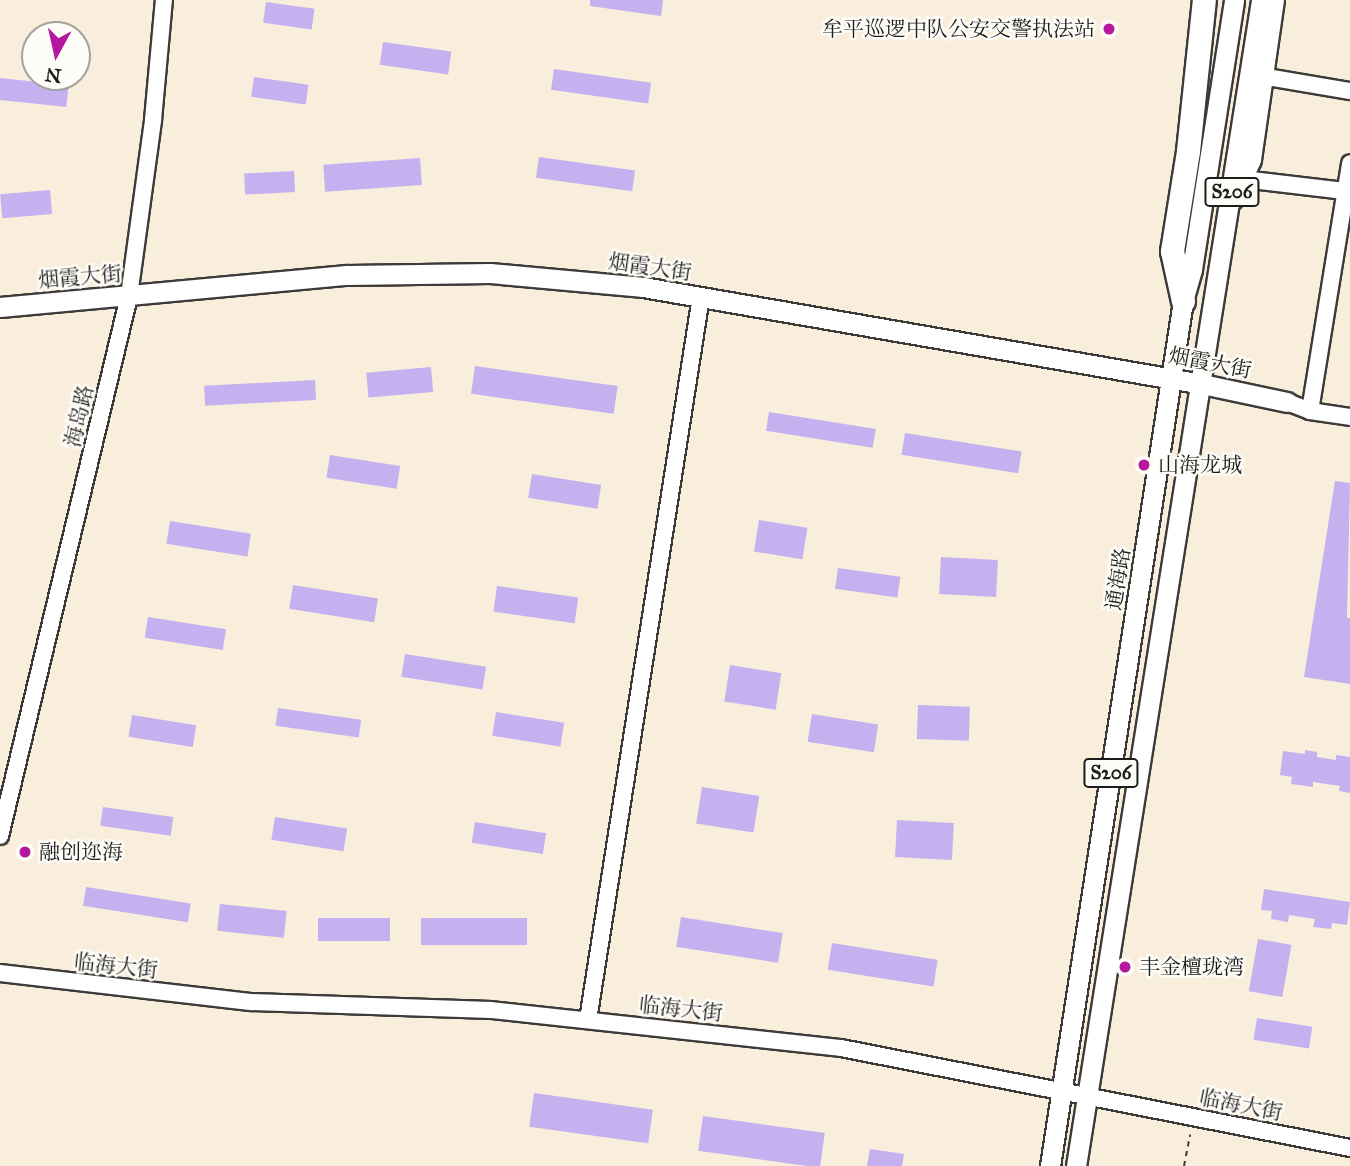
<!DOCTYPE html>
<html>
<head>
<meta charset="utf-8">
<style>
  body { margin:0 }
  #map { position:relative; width:1350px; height:1166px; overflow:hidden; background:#f9eddc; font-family:"IM FELL Great Primer","Noto Serif SC",serif }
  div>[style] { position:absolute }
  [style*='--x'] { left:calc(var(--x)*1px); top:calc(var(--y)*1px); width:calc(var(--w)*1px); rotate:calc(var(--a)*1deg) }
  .building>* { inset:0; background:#c6b1f0; transform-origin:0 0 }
  .path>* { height:2px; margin-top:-1px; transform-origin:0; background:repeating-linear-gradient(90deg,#3d3b39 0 5px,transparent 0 10px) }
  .roads { filter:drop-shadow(2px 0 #3d3b39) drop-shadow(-2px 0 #3d3b39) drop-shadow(0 2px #3d3b39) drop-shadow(0 -2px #3d3b39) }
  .minor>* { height:16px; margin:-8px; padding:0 8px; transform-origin:8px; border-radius:8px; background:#fff }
  .major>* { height:19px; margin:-9.5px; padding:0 9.5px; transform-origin:9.5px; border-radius:9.5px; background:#fff }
  .highway>* { height:23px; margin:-11.5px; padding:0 11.5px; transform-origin:11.5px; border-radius:11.5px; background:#fff }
  .dots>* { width:19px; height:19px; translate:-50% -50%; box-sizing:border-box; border:4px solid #fdfcf7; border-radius:50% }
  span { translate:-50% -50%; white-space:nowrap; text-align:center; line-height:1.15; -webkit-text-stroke:5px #fdfcf7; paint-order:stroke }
  .shield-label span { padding:2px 5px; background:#fdfcf7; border:2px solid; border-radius:5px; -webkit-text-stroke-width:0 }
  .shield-label { font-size:19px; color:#1c1c1c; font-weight:700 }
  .poi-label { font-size:21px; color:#1c1c1c }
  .right { translate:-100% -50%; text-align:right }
  .left { translate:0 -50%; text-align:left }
  .street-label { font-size:21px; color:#1c1c1c }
  .north { position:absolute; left:21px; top:21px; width:70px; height:70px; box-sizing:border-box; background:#fdfcf7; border:2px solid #a3a29f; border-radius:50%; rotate:188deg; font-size:19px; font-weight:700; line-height:28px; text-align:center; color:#1c1c1c }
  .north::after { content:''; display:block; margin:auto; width:24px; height:32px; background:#b5179e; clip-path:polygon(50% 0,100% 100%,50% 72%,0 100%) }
</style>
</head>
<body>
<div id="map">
  <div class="building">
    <div style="clip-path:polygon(590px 0,663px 0,661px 16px,590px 6px)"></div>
    <div style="left:266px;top:2px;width:49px;height:21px;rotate:8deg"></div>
    <div style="left:383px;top:42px;width:69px;height:23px;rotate:8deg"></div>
    <div style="left:554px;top:69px;width:98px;height:21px;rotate:8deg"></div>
    <div style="left:254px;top:77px;width:55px;height:20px;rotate:8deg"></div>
    <div style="left:0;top:78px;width:69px;height:22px;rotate:6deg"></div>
    <div style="left:539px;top:157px;width:97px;height:21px;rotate:8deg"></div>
    <div style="left:420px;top:158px;width:27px;height:97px;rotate:86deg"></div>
    <div style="left:294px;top:171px;width:21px;height:50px;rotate:87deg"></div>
    <div style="left:50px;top:190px;width:24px;height:50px;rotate:85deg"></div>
    <div style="left:475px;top:366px;width:144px;height:28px;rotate:8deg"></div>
    <div style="left:431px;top:367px;width:25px;height:65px;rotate:85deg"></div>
    <div style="left:315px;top:380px;width:20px;height:111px;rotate:87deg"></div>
    <div style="left:769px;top:412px;width:108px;height:19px;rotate:9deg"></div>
    <div style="left:905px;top:433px;width:118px;height:22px;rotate:9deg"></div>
    <div style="left:330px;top:455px;width:71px;height:23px;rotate:9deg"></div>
    <div style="left:532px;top:474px;width:70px;height:24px;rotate:9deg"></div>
    <div style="clip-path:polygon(1335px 481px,1350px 483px,1347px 618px,1350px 618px,1350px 684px,1304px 677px)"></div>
    <div style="left:759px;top:520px;width:49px;height:32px;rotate:9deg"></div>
    <div style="left:170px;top:521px;width:82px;height:23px;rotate:9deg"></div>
    <div style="left:941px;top:557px;width:57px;height:37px;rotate:3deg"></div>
    <div style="left:838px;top:568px;width:63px;height:21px;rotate:8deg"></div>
    <div style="left:293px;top:585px;width:86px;height:24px;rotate:9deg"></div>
    <div style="left:497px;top:586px;width:82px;height:26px;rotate:8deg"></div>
    <div style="left:148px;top:617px;width:79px;height:21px;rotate:9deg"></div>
    <div style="left:405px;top:654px;width:82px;height:23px;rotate:9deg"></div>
    <div style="left:730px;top:665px;width:52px;height:37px;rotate:9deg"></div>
    <div style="left:918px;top:705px;width:52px;height:34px;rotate:2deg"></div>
    <div style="left:278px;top:708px;width:84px;height:18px;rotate:8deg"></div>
    <div style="left:496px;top:712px;width:69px;height:24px;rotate:9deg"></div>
    <div style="left:812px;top:714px;width:67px;height:28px;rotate:9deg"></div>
    <div style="left:132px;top:715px;width:65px;height:22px;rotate:9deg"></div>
    <div style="clip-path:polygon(1305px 750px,1317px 752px,1317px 757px,1336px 760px,1336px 755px,1350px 757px,1350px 793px,1339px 791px,1340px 786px,1313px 782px,1313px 787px,1291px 784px,1292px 777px,1280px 775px,1283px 751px,1305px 754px)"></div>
    <div style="left:702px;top:787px;width:58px;height:37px;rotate:9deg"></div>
    <div style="left:103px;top:807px;width:71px;height:19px;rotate:8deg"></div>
    <div style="left:275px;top:817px;width:73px;height:23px;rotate:9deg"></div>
    <div style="left:897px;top:820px;width:57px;height:37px;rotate:3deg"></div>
    <div style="left:475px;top:822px;width:72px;height:21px;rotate:9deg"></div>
    <div style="left:86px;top:887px;width:106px;height:19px;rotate:9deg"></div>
    <div style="clip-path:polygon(1264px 889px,1350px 902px,1347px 925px,1332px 923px,1331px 929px,1313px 927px,1315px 919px,1289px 915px,1288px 922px,1271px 919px,1272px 911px,1261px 910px)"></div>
    <div style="left:220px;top:904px;width:67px;height:27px;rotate:6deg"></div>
    <div style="left:681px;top:917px;width:103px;height:30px;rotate:9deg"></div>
    <div style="left:318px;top:918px;width:72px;height:23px"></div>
    <div style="left:421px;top:918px;width:106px;height:27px"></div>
    <div style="left:1258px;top:939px;width:34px;height:53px;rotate:10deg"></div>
    <div style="left:832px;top:943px;width:107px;height:27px;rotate:9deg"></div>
    <div style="left:1257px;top:1018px;width:56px;height:22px;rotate:9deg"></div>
    <div style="left:534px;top:1093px;width:120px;height:34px;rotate:8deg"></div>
    <div style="left:703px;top:1116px;width:123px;height:35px;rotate:8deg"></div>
    <div style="clip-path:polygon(870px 1149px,904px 1154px,902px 1166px,867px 1166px)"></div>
  </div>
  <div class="path">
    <div style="--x:1184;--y:1166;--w:32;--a:-79"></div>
  </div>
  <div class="roads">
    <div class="minor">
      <div style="--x:1261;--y:76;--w:90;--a:9.6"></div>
      <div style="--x:1234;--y:178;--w:112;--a:6.7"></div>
      <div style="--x:1287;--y:402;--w:25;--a:21"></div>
      <div style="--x:1310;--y:411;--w:40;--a:8.5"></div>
      <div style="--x:1310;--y:411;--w:251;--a:-80.8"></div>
      <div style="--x:0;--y:836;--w:555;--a:-76.56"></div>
      <div style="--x:129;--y:296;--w:178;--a:-82.2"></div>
      <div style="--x:153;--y:120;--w:121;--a:-84.8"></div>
      <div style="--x:0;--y:973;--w:254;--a:6.6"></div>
      <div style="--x:252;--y:1002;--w:239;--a:1.9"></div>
      <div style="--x:491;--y:1010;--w:352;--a:6.2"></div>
      <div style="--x:841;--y:1048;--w:519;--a:11.11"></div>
      <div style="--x:588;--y:1020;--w:732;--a:-81.12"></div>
    </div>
    <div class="major">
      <div style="--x:0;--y:307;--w:348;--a:-5.3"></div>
      <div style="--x:347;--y:275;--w:143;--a:-0.8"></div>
      <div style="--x:490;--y:273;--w:154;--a:5.2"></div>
      <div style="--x:643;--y:287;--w:567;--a:9.84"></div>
      <div style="--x:1202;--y:384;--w:87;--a:12"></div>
      <div style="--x:1050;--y:1166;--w:875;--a:-81.26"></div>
      <div style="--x:1183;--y:301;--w:33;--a:-74"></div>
      <div style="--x:1192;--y:269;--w:272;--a:-81.1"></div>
      <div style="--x:1076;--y:1166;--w:1181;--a:-80.98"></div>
    </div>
    <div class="highway">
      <div style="--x:1231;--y:198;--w:43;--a:-65.2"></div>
      <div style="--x:1249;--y:159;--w:161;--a:-81.8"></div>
      <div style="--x:1183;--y:301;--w:51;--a:-102.4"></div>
      <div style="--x:1172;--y:251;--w:101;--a:-80.9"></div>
      <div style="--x:1188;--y:151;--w:152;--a:-84"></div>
    </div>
  </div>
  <div class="dots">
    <div style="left:1109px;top:29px;background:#b5179e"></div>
    <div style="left:1144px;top:465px;background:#b5179e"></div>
    <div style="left:25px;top:852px;background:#b5179e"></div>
    <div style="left:1125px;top:967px;background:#b5179e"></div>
  </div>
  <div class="shield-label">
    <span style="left:1232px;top:192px">S206</span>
    <span style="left:1111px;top:773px">S206</span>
  </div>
  <div class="poi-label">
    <span class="right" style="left:1095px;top:29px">牟平巡逻中队公安交警执法站</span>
    <span class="left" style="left:1158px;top:465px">山海龙城</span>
    <span class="left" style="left:39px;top:852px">融创迩海</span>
    <span class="left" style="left:1139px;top:967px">丰金檀珑湾</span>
  </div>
  <div class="street-label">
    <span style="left:650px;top:267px;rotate:8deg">烟霞大街</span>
    <span style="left:80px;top:277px;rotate:-5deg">烟霞大街</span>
    <span style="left:1210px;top:363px;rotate:11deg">烟霞大街</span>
    <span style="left:79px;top:416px;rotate:-77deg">海岛路</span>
    <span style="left:1118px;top:579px;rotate:-81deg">通海路</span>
    <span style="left:116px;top:966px;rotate:6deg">临海大街</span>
    <span style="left:681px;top:1009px;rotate:6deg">临海大街</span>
    <span style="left:1241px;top:1105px;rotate:11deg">临海大街</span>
  </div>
  <div class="north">N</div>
</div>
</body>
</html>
